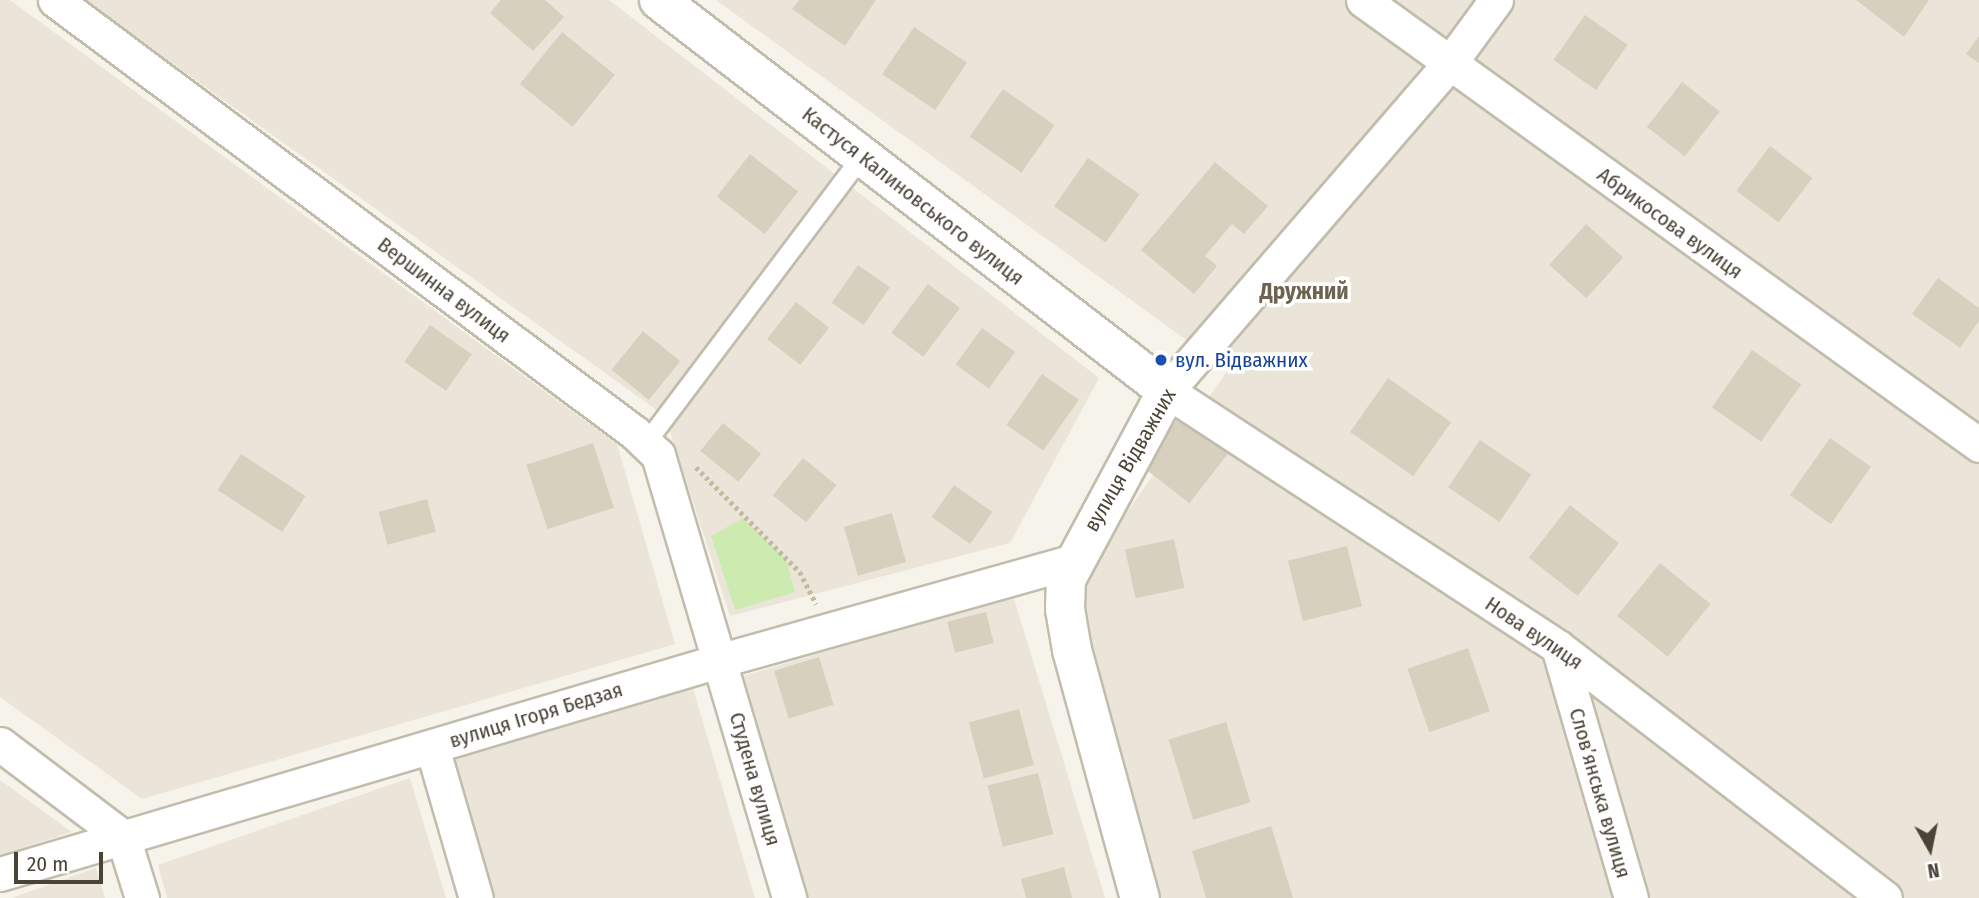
<!DOCTYPE html>
<html>
<head>
<meta charset="utf-8">
<style>
  body { margin:0 }
  #map { position:relative; width:1979px; height:898px; overflow:hidden; background:#f5f3ea; font-family:"Fira Sans Condensed",sans-serif }
  div>[style] { position:absolute }
  [style*='--x'] { left:calc(var(--x)*1px); top:calc(var(--y)*1px); width:calc(var(--w)*1px); rotate:calc(var(--a)*1deg) }
  .residential>* { inset:0; background:#eae5d8 }
  .green>* { inset:0; background:#cdebb1 }
  .building>* { inset:0; background:#d8d0bf; transform-origin:0 0 }
  .path>* { height:4.5px; margin-top:-2.25px; transform-origin:0; background:repeating-linear-gradient(90deg,#c4b99c 0 3.5px,transparent 0 7px) }
  .roads { filter:drop-shadow(2px 0 #c2bcac) drop-shadow(-2px 0 #c2bcac) drop-shadow(0 2px #c2bcac) drop-shadow(0 -2px #c2bcac) }
  .service>* { height:18px; margin:-9px; padding:0 9px; transform-origin:9px; border-radius:9px; background:#fff }
  .minor>* { height:33px; margin:-16.5px; padding:0 16.5px; transform-origin:16.5px; border-radius:16.5px; background:#fff }
  .tertiary>* { height:38px; margin:-19px; padding:0 19px; transform-origin:19px; border-radius:19px; background:#fff }
  .dots>* { width:19px; height:19px; translate:-50% -50%; box-sizing:border-box; border:4px solid #fff; border-radius:50% }
  span { translate:-50% -50%; white-space:nowrap; text-align:center; line-height:1.15; -webkit-text-stroke:7px #fff; paint-order:stroke }
  .street-label { font-size:21px; color:#4a4437 }
  .transit-label { font-size:21px; color:#164399 }
  .left { translate:0 -50%; text-align:left }
  .neighbourhood-label { font-size:23px; color:#6d634e; font-weight:700 }
  .north { position:absolute; left:1895px; top:814px; width:70px; height:70px; -webkit-text-stroke:5px #fff; paint-order:stroke; rotate:171deg; font-size:19px; font-weight:700; line-height:28px; text-align:center; color:#4a4437 }
  .north::after { content:''; display:block; margin:auto; width:24px; height:32px; background:#4a4437; clip-path:polygon(50% 0,100% 100%,50% 72%,0 100%) }
  .scale { position:absolute; left:14px; top:852px; width:89px; height:32px; box-sizing:border-box; border:4px solid #4a4437; border-top:0; padding-left:9px; font-size:21px; line-height:24px; white-space:nowrap; color:#4a4437; -webkit-text-stroke:5px #fff; paint-order:stroke }
</style>
</head>
<body>
<div id="map">
  <div class="residential">
    <div style="clip-path:polygon(0 0,10px 0,617px 444px,675px 644px,142px 799px,0 697px)"></div>
    <div style="clip-path:polygon(84px 0,609px 0,1099px 378px,1010px 543px,730px 616px,665px 416px)"></div>
    <div style="clip-path:polygon(716px 0,1979px 0,1979px 898px,1149px 898px,1082px 647px,1080px 578px,1228px 370px)"></div>
    <div style="clip-path:polygon(1013px 595px,1105px 898px,803px 898px,740px 677px)"></div>
    <div style="clip-path:polygon(691px 682px,755px 898px,483px 898px,441px 759px)"></div>
    <div style="clip-path:polygon(410px 778px,446px 898px,167px 898px,158px 865px)"></div>
    <div style="clip-path:polygon(0 780px,72px 832px,0 855px)"></div>
    <div style="clip-path:polygon(96px 868px,105px 898px,12px 898px)"></div>
  </div>
  <div class="green">
    <div style="clip-path:polygon(743px 518px,786px 559px,795px 592px,735px 610px,711px 536px)"></div>
  </div>
  <div class="building">
    <div style="clip-path:polygon(501px 0,545px 0,564px 17px,533px 51px,490px 13px)"></div>
    <div style="clip-path:polygon(799px 0,876px 0,845px 46px,792px 9px)"></div>
    <div style="clip-path:polygon(1856px 0,1929px 0,1904px 37px)"></div>
    <div style="left:1585px;top:15px;width:52px;height:55px;rotate:35deg"></div>
    <div style="left:914px;top:27px;width:64px;height:57px;rotate:34deg"></div>
    <div style="left:562px;top:32px;width:68px;height:67px;rotate:39deg"></div>
    <div style="clip-path:polygon(1979px 36px,1979px 63px,1966px 54px)"></div>
    <div style="left:1682px;top:82px;width:48px;height:57px;rotate:38deg"></div>
    <div style="left:1003px;top:89px;width:63px;height:58px;rotate:35deg"></div>
    <div style="left:1770px;top:146px;width:53px;height:56px;rotate:37deg"></div>
    <div style="left:750px;top:154px;width:61px;height:54px;rotate:38deg"></div>
    <div style="left:1088px;top:158px;width:63px;height:59px;rotate:35deg"></div>
    <div style="clip-path:polygon(1215px 162px,1268px 206px,1244px 234px,1232px 224px,1205px 256px,1217px 266px,1194px 294px,1141px 250px)"></div>
    <div style="left:1586px;top:224px;width:50px;height:55px;rotate:42deg"></div>
    <div style="left:858px;top:265px;width:39px;height:46px;rotate:35deg"></div>
    <div style="clip-path:polygon(1938px 278px,1979px 308px,1979px 321px,1960px 348px,1912px 314px)"></div>
    <div style="left:928px;top:284px;width:40px;height:61px;rotate:37deg"></div>
    <div style="left:796px;top:302px;width:42px;height:47px;rotate:38deg"></div>
    <div style="left:430px;top:325px;width:51px;height:45px;rotate:35deg"></div>
    <div style="left:982px;top:328px;width:41px;height:45px;rotate:36deg"></div>
    <div style="left:643px;top:331px;width:48px;height:50px;rotate:39deg"></div>
    <div style="left:1752px;top:350px;width:60px;height:70px;rotate:35deg"></div>
    <div style="left:1042px;top:374px;width:45px;height:62px;rotate:35deg"></div>
    <div style="left:1388px;top:378px;width:77px;height:66px;rotate:35deg"></div>
    <div style="left:1180px;top:416px;width:61px;height:63px;rotate:38deg"></div>
    <div style="left:723px;top:423px;width:49px;height:36px;rotate:39deg"></div>
    <div style="left:1830px;top:438px;width:50px;height:70px;rotate:35deg"></div>
    <div style="left:1480px;top:440px;width:62px;height:57px;rotate:34deg"></div>
    <div style="left:593px;top:443px;width:68px;height:70px;rotate:72deg"></div>
    <div style="left:241px;top:454px;width:77px;height:43px;rotate:33deg"></div>
    <div style="left:803px;top:458px;width:43px;height:48px;rotate:39deg"></div>
    <div style="left:954px;top:485px;width:47px;height:39px;rotate:35deg"></div>
    <div style="left:427px;top:499px;width:34px;height:50px;rotate:75deg"></div>
    <div style="left:1570px;top:505px;width:62px;height:67px;rotate:38deg"></div>
    <div style="left:892px;top:513px;width:51px;height:50px;rotate:74deg"></div>
    <div style="left:1174px;top:539px;width:50px;height:50px;rotate:78deg"></div>
    <div style="left:1347px;top:546px;width:62px;height:61px;rotate:76deg"></div>
    <div style="left:1660px;top:563px;width:65px;height:68px;rotate:39deg"></div>
    <div style="left:986px;top:612px;width:32px;height:40px;rotate:76deg"></div>
    <div style="left:1468px;top:648px;width:67px;height:64px;rotate:71deg"></div>
    <div style="left:819px;top:657px;width:50px;height:47px;rotate:73deg"></div>
    <div style="left:1019px;top:709px;width:58px;height:52px;rotate:75deg"></div>
    <div style="left:1226px;top:722px;width:84px;height:60px;rotate:73deg"></div>
    <div style="left:1038px;top:773px;width:63px;height:52px;rotate:76deg"></div>
    <div style="clip-path:polygon(1271px 826px,1293px 898px,1206px 898px,1192px 851px)"></div>
    <div style="clip-path:polygon(1064px 867px,1072px 898px,1026px 898px,1021px 879px)"></div>
  </div>
  <div class="path">
    <div style="--x:696;--y:467;--w:148;--a:45.3"></div>
    <div style="--x:800;--y:572;--w:36;--a:63"></div>
  </div>
  <div class="roads">
    <div class="service">
      <div style="--x:647;--y:442;--w:357;--a:-53"></div>
    </div>
    <div class="minor">
      <div style="--x:55;--y:0;--w:724;--a:36.74"></div>
      <div style="--x:635;--y:433;--w:32;--a:44"></div>
      <div style="--x:658;--y:455;--w:462;--a:73.5"></div>
      <div style="--x:1363;--y:0;--w:760;--a:35.84"></div>
      <div style="--x:1496;--y:0;--w:79;--a:126.3"></div>
      <div style="--x:1449;--y:64;--w:432;--a:130.8"></div>
      <div style="--x:1167;--y:391;--w:467;--a:33.2"></div>
      <div style="--x:1558;--y:647;--w:412;--a:37.5"></div>
      <div style="--x:1558;--y:647;--w:261;--a:73.8"></div>
      <div style="--x:0;--y:744;--w:154;--a:37.1"></div>
      <div style="--x:123;--y:837;--w:64;--a:72.7"></div>
      <div style="--x:432;--y:747;--w:157;--a:73.8"></div>
      <div style="--x:0;--y:874;--w:753;--a:-16.51"></div>
      <div style="--x:722;--y:660;--w:366;--a:-15.7"></div>
    </div>
    <div class="tertiary">
      <div style="--x:659;--y:0;--w:641;--a:37.58"></div>
      <div style="--x:1167;--y:391;--w:213;--a:118.2"></div>
      <div style="--x:1066;--y:579;--w:30;--a:92"></div>
      <div style="--x:1065;--y:609;--w:42;--a:80.3"></div>
      <div style="--x:1072;--y:650;--w:257;--a:74.7"></div>
    </div>
  </div>
  <div class="dots">
    <div style="left:1161px;top:360px;background:#1a4fb4"></div>
  </div>
  <div class="street-label">
    <span style="left:913px;top:196px;rotate:38deg">Кастуся Калиновського вулиця</span>
    <span style="left:1670px;top:223px;rotate:36deg">Абрикосова вулиця</span>
    <span style="left:444px;top:290px;rotate:37deg">Вершинна вулиця</span>
    <span style="left:1130px;top:460px;rotate:-60deg">вулиця Відважних</span>
    <span style="left:1534px;top:633px;rotate:34deg">Нова вулиця</span>
    <span style="left:536px;top:715px;rotate:-17deg">вулиця Ігоря Бедзая</span>
    <span style="left:755px;top:779px;rotate:74deg">Студена вулиця</span>
    <span style="left:1600px;top:793px;rotate:74deg">Словʼянська вулиця</span>
  </div>
  <div class="transit-label">
    <span class="left" style="left:1175px;top:360px">вул. Відважних</span>
  </div>
  <div class="neighbourhood-label">
    <span style="left:1304px;top:291px">Дружний</span>
  </div>
  <div class="north">N</div>
  <div class="scale">20 m</div>
</div>
</body>
</html>
